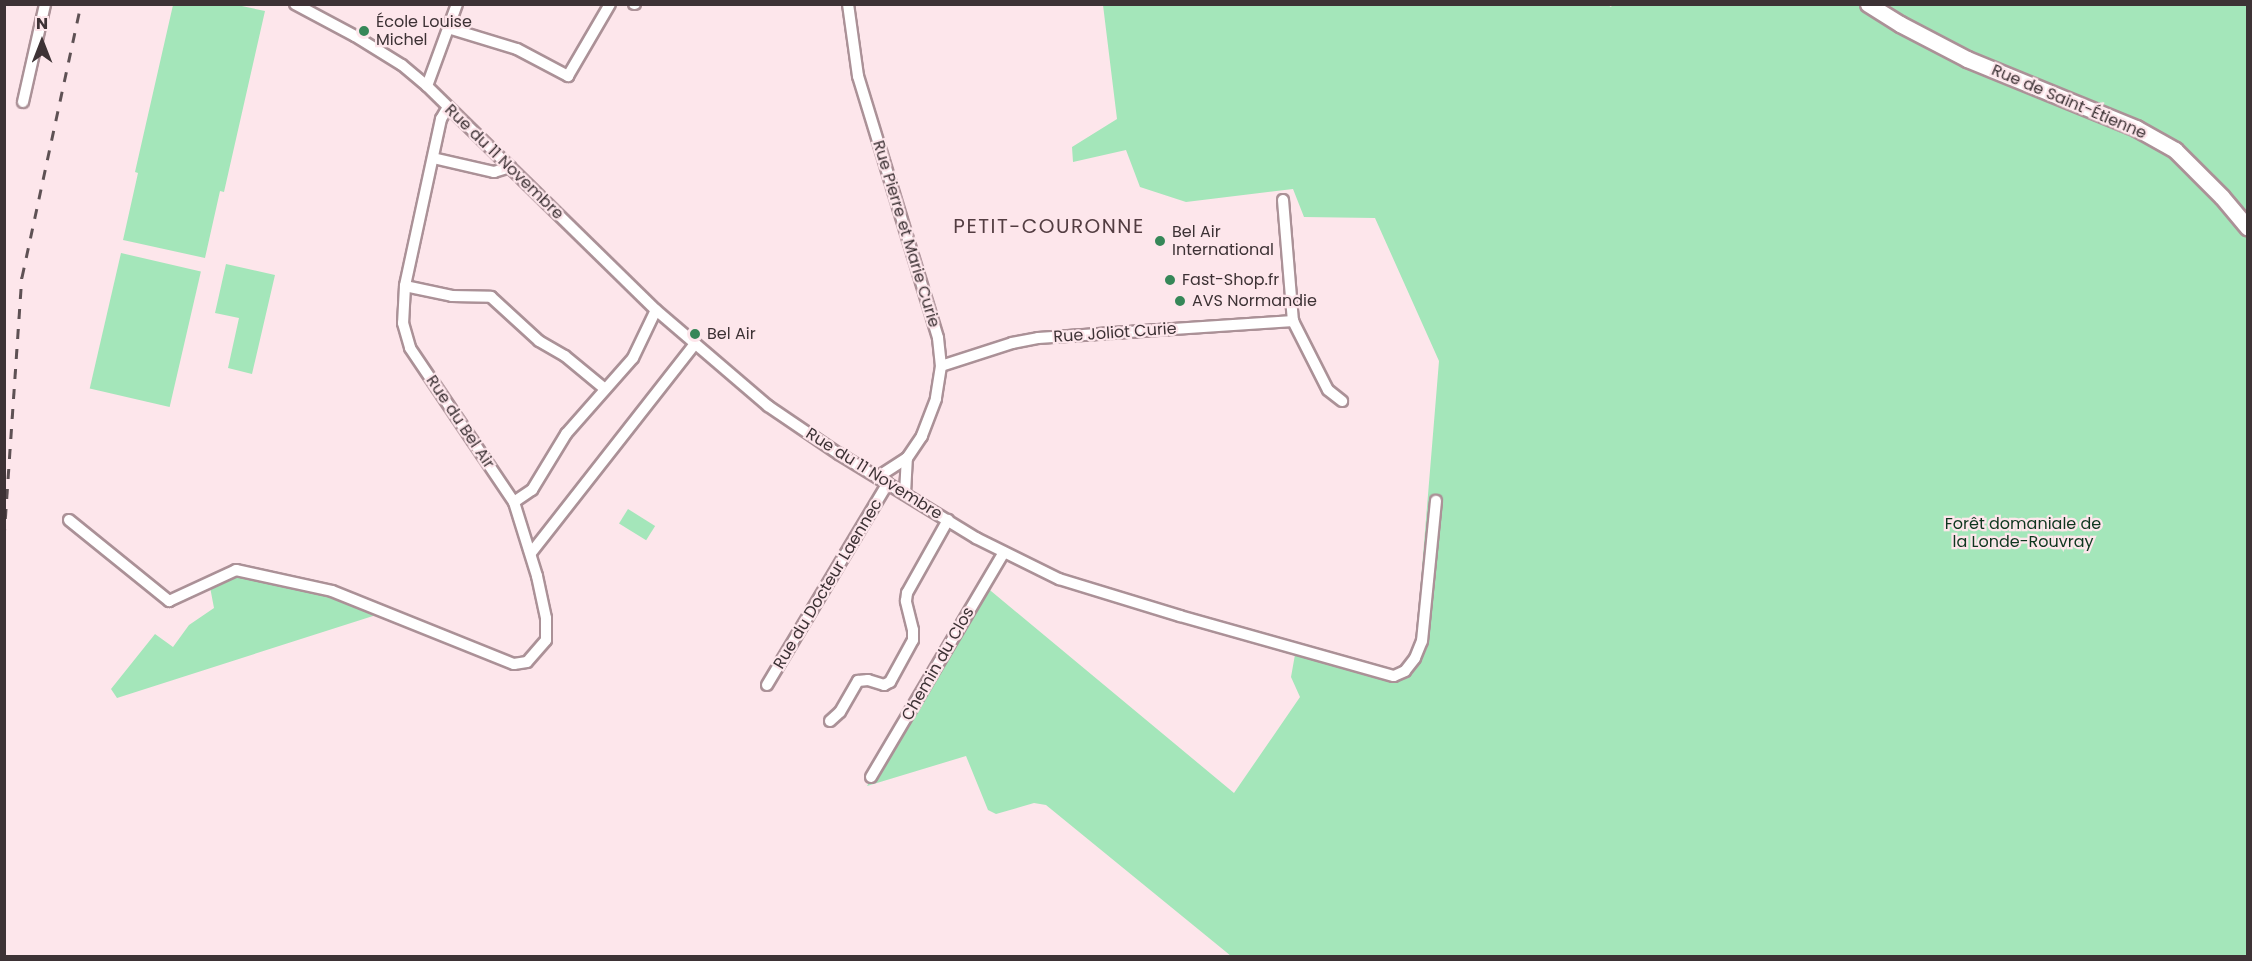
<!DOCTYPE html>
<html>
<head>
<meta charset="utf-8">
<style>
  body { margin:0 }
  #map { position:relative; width:2252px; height:961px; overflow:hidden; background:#fde6eb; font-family:Poppins,sans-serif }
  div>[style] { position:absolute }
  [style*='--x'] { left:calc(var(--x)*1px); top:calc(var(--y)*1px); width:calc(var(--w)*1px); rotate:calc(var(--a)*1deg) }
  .green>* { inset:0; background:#a4e6ba; transform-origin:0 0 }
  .roads { filter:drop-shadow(2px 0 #ab9197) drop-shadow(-2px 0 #ab9197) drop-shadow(0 2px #ab9197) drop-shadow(0 -2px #ab9197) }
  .street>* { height:10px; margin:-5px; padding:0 5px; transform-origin:5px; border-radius:5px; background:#fff }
  .secondary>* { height:15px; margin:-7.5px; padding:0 7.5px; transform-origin:7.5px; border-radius:7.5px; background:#fff }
  .rail>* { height:3px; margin-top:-1.5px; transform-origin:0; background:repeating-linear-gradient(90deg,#5e5154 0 10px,transparent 0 20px) }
  .dots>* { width:16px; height:16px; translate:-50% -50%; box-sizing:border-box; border:3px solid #fde6eb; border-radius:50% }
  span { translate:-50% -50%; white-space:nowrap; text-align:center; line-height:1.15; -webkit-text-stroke:4.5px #fde6eb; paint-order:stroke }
  .poi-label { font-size:16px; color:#3d3235 }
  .left { translate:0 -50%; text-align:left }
  .street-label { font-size:16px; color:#3d3235 }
  .park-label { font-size:16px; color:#0e361f }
  .quarter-label { font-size:20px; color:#533d42; letter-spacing:1.5px }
  .frame { position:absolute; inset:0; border:6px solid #3d3235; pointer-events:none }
  .north { position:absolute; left:12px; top:12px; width:60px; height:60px; -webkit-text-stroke:4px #fde6eb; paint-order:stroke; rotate:0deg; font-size:16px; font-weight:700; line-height:24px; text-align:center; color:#3d3235 }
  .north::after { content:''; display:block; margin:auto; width:21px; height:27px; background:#3d3235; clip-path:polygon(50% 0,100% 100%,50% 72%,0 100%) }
</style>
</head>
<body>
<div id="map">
  <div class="green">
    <div style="clip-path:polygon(1606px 4px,1611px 7px,1613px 4px,2247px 5px,2247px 956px,1231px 956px,1046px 805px,1034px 803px,996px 814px,988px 810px,966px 756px,867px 786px,985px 586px,1234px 793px,1300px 697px,1291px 677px,1296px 649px,1390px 677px,1415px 653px,1439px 361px,1375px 218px,1304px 217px,1293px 189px,1186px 202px,1140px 187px,1126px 150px,1073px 162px,1072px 147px,1117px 119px,1103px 5px)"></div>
    <div style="clip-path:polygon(173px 5px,237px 5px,265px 11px,224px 192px,220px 191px,205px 258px,123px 240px,138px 173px,135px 172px)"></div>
    <div style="left:121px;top:253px;width:82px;height:139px;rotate:13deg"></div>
    <div style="clip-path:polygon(226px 264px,275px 275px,252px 374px,228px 368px,239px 318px,215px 313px)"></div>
    <div style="left:628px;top:509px;width:32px;height:17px;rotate:32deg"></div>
    <div style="clip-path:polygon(230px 575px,338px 597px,375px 613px,373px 616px,117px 698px,111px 689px,155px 634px,173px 647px,189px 625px,214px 608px,210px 587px)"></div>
  </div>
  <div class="roads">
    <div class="street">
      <div style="--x:295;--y:4;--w:68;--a:28.1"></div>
      <div style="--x:355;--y:36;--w:55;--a:31.7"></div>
      <div style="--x:402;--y:65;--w:33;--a:40"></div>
      <div style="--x:427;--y:86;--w:320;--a:44.4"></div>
      <div style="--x:656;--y:310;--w:148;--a:40.6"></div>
      <div style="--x:768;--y:406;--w:86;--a:34.1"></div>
      <div style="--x:839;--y:454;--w:161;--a:31.5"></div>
      <div style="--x:976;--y:538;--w:93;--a:26.3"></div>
      <div style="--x:1059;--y:579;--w:127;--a:17"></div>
      <div style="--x:1180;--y:616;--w:222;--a:15.7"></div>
      <div style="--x:1394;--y:676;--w:12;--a:-24"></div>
      <div style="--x:1405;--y:671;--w:16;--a:-52"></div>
      <div style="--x:1415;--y:658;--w:18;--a:-68"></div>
      <div style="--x:1422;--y:641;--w:141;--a:-84.3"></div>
      <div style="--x:634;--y:4;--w:1;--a:0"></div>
      <div style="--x:848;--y:4;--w:73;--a:82.1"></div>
      <div style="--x:858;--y:76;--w:274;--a:73"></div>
      <div style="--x:938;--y:338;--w:28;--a:84"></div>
      <div style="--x:941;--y:366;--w:33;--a:99"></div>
      <div style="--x:936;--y:399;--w:40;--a:111"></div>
      <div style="--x:922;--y:436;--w:27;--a:124"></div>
      <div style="--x:907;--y:458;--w:35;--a:147"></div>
      <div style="--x:448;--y:28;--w:72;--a:16.9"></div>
      <div style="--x:517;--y:49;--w:58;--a:27.9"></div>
      <div style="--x:568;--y:76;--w:83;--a:-59.7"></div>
      <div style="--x:427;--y:86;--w:87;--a:-69.9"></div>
      <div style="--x:23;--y:102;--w:100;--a:-77.3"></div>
      <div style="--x:448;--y:107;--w:14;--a:120"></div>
      <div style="--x:441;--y:119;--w:171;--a:102.2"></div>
      <div style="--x:405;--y:286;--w:37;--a:93"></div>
      <div style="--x:403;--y:323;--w:26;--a:74"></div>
      <div style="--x:410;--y:348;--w:186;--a:56"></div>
      <div style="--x:514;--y:502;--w:22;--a:-34"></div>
      <div style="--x:532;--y:490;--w:66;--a:-58.7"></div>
      <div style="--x:566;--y:434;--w:101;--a:-48.6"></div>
      <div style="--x:633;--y:358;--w:53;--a:-64.4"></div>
      <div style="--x:433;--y:158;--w:63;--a:12.9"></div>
      <div style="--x:494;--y:172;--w:17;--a:-17"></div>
      <div style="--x:1283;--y:200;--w:121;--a:85.3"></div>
      <div style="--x:1293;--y:321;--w:77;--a:63.1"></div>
      <div style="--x:1328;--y:390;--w:18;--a:38"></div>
      <div style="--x:405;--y:286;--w:48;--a:12"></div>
      <div style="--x:452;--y:296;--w:39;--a:1"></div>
      <div style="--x:491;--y:297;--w:65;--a:42.5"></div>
      <div style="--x:539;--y:341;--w:30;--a:30"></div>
      <div style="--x:565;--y:356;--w:52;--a:39.5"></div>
      <div style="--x:941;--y:366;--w:75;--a:-17.9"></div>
      <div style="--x:1012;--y:343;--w:26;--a:-11"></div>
      <div style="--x:1038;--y:338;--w:256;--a:-3.8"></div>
      <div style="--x:905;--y:494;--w:36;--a:-87"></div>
      <div style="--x:69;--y:520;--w:129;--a:39"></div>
      <div style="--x:169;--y:601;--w:74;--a:-24.8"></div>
      <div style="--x:236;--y:570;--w:98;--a:12.3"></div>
      <div style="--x:332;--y:591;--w:196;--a:21.9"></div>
      <div style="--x:514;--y:664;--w:13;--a:-9"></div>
      <div style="--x:527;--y:662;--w:29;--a:-49"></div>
      <div style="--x:546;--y:640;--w:22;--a:-90"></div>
      <div style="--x:546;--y:618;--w:43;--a:-102.1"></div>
      <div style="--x:537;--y:576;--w:77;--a:-107.3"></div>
      <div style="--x:531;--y:553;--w:266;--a:-51.9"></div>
      <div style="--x:767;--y:685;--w:235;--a:-59.1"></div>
      <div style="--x:830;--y:721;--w:13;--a:-42"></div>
      <div style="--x:840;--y:712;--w:36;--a:-60"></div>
      <div style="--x:858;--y:681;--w:10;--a:-6"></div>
      <div style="--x:868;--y:680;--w:17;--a:17"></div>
      <div style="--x:884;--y:685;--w:7;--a:-27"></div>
      <div style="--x:890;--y:682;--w:48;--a:-61.3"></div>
      <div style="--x:913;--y:640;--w:10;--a:-90"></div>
      <div style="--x:913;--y:630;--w:30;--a:-104"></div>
      <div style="--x:906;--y:601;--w:8;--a:-83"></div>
      <div style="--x:907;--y:593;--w:84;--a:-60.7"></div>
      <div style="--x:871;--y:777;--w:261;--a:-59.4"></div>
    </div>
    <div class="secondary">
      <div style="--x:1868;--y:4;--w:38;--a:32"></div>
      <div style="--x:1900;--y:24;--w:76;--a:27.6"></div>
      <div style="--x:1967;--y:59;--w:183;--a:22.2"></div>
      <div style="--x:2136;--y:128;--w:45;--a:29.4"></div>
      <div style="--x:2175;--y:150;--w:66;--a:45"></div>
      <div style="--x:2222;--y:197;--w:40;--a:50"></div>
    </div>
  </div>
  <div class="rail">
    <div style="--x:4;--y:538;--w:262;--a:-86.1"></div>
    <div style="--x:22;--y:277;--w:279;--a:-77.8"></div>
  </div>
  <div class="dots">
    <div style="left:364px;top:31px;background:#368758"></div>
    <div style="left:1160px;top:241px;background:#368758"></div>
    <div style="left:1170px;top:280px;background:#368758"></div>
    <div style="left:1180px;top:301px;background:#368758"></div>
    <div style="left:695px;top:334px;background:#368758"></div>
  </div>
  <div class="poi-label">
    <span class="left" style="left:376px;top:31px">École Louise<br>Michel</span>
    <span class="left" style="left:1172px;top:241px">Bel Air<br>International</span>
    <span class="left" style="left:1182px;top:280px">Fast-Shop.fr</span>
    <span class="left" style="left:1192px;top:301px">AVS Normandie</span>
    <span class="left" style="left:707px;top:334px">Bel Air</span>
  </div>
  <div class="street-label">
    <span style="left:2069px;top:102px;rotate:23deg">Rue de Saint-Étienne</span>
    <span style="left:504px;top:162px;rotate:44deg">Rue du 11 Novembre</span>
    <span style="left:906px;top:234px;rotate:73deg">Rue Pierre et Marie Curie</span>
    <span style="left:1115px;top:333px;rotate:-4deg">Rue Joliot Curie</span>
    <span style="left:460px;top:422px;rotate:56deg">Rue du Bel Air</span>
    <span style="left:874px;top:474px;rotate:32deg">Rue du 11 Novembre</span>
    <span style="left:828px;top:584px;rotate:-59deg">Rue du Docteur Laennec</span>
    <span style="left:938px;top:664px;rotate:-60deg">Chemin du Clos</span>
  </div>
  <div class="park-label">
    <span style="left:2023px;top:533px">Forêt domaniale de<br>la Londe-Rouvray</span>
  </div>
  <div class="quarter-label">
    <span style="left:1049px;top:226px">PETIT-COURONNE</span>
  </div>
  <div class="frame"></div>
  <div class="north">N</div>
</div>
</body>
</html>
